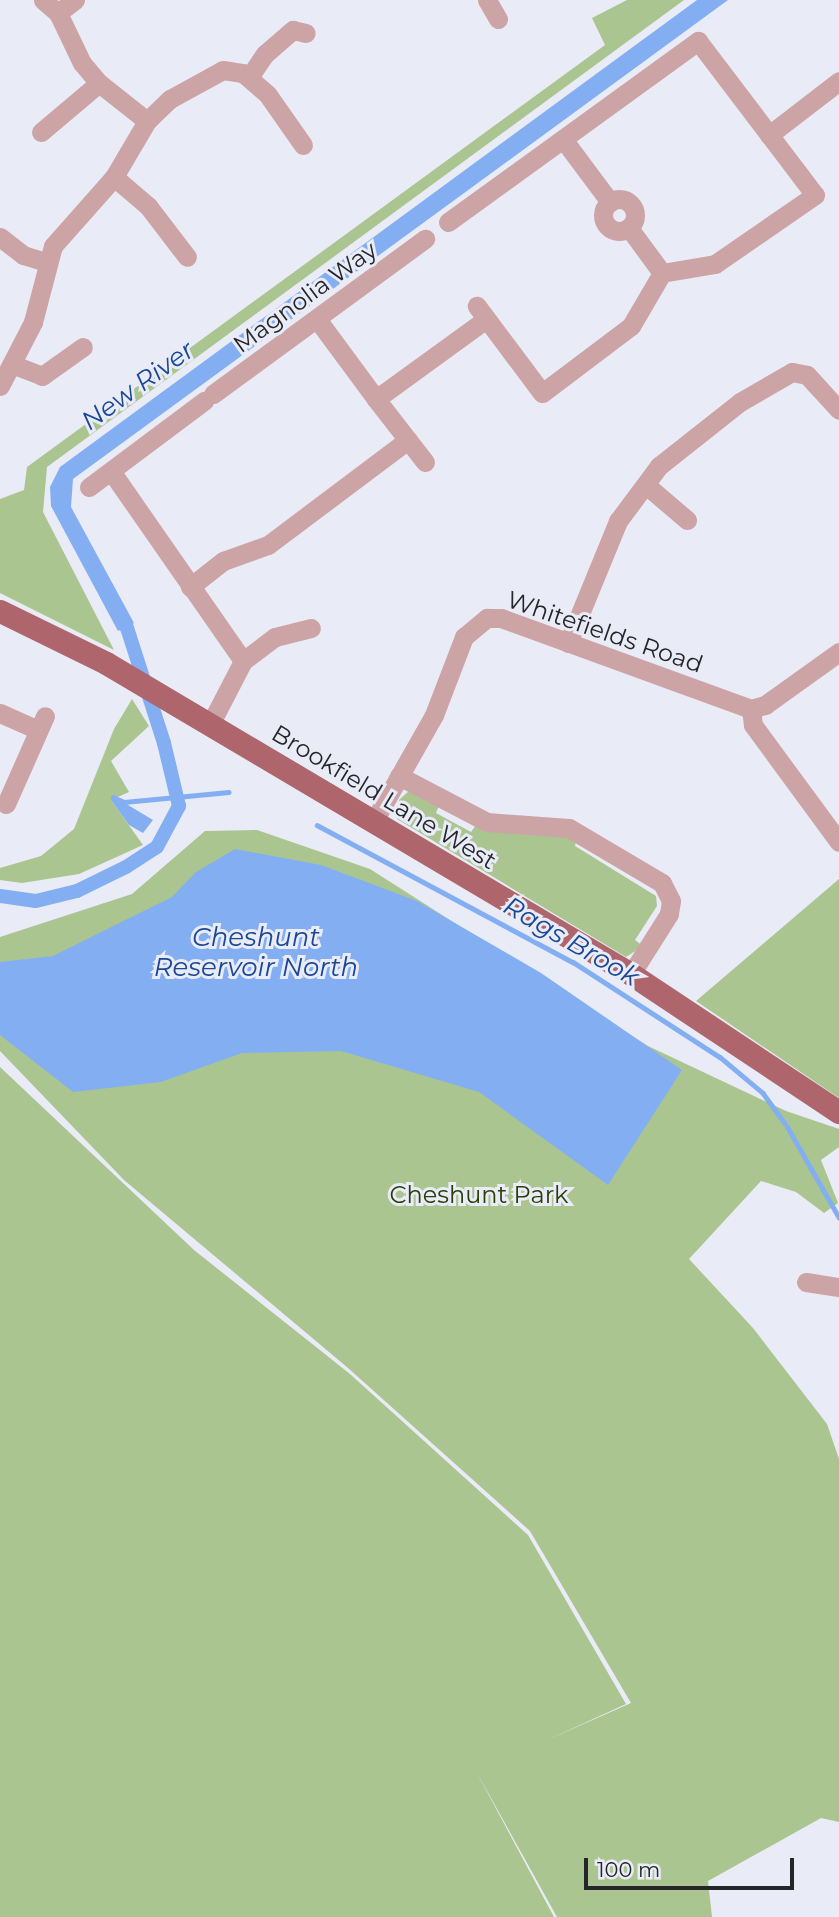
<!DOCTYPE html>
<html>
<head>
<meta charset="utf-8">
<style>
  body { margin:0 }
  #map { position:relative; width:839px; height:1917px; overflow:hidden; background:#e9ebf7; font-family:Montserrat,sans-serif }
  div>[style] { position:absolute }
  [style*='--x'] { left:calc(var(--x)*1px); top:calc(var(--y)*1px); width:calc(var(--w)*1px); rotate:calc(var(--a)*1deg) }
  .green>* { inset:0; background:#abc591 }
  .water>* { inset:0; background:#84aef2 }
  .stream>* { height:4.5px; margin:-2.25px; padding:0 2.25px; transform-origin:2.25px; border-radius:2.25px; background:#84aef2 }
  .canal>* { height:14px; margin:-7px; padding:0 7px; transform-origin:7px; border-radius:7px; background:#84aef2 }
  .minor>* { height:19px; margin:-9.5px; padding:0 9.5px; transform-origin:9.5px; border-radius:9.5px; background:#cda4a6 }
  .minor>.ring { margin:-9.5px; padding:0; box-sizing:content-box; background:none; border:19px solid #cda4a6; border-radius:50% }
  .major>* { height:23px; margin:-11.5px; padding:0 11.5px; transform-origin:11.5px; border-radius:11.5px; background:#ae666c }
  span { translate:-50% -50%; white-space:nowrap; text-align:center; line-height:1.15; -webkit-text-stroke:6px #e9ebf7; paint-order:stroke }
  .street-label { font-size:24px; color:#25262a }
  .park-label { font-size:24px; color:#293f08 }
  .water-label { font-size:26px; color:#1a4897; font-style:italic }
  .scale { position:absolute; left:584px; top:1858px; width:210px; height:32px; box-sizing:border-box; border:4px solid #25262a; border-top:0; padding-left:9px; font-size:21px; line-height:24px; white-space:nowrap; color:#25262a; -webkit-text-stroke:5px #e9ebf7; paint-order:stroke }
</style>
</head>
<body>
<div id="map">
  <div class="green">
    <div style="clip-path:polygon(627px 0,684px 0,47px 467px,43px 512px,114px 650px,0 593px,0 499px,24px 490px,27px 467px,605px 45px,592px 18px)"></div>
    <div style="clip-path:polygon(132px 699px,149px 726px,111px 761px,129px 792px,111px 800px,143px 845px,79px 874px,22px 883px,0 880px,0 868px,41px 856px,74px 829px,114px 729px)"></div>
    <div style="clip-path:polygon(410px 790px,440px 803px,436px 813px,471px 832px,476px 825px,577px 837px,575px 846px,656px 896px,657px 906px,635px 940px,643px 946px,626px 957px,397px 819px,399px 800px)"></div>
    <div style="clip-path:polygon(257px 830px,370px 869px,648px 1046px,786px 1111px,839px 1129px,839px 1147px,821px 1160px,838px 1203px,824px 1213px,796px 1192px,761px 1181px,689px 1259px,753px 1328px,827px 1424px,839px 1459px,839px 1822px,821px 1818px,708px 1881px,712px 1917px,557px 1917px,476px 1771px,554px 1917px,0 1917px,0 1067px,194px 1250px,350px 1374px,528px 1535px,626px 1704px,545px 1741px,631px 1703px,530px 1531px,348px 1368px,124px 1180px,0 1051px,0 937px,132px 894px,205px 831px)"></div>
    <div style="clip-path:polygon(839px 879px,839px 1098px,696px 1001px)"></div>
  </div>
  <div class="water">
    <div style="clip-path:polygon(697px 0,728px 0,73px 479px,71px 507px,134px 623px,118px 631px,51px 506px,50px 487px,60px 467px)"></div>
    <div style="clip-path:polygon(113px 796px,153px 820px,143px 833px,129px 825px,111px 800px)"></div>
    <div style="clip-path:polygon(235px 849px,321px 865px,417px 901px,541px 973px,682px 1070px,608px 1185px,479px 1092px,341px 1051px,242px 1053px,161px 1082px,73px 1092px,0 1035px,0 962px,53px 956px,172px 897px,196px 872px)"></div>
  </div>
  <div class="stream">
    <div style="--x:113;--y:797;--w:12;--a:24"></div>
    <div style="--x:124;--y:802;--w:105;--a:-5.4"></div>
    <div style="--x:317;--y:825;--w:290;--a:28.2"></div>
    <div style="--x:573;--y:962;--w:175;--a:32.9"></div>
    <div style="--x:720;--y:1057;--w:56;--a:39.9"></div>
    <div style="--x:763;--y:1093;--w:36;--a:54"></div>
    <div style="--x:787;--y:1126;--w:105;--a:60.3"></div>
  </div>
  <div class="canal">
    <div style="--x:0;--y:896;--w:36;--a:8"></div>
    <div style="--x:36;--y:901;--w:42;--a:-13.7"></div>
    <div style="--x:77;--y:891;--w:55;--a:-26.1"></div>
    <div style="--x:126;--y:867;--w:37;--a:-33"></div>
    <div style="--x:157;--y:847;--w:47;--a:-61.8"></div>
    <div style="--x:179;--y:806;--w:65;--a:-103.4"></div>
    <div style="--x:164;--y:743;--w:121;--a:-107.8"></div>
    <div style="--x:127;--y:628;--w:21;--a:-119"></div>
  </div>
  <div class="minor">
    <div style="--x:43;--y:0;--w:20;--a:41"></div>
    <div style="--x:75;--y:0;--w:21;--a:143"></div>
    <div style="--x:58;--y:13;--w:55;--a:64.4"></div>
    <div style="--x:82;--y:63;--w:26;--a:50"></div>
    <div style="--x:99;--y:83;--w:61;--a:38.4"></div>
    <div style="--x:487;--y:0;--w:22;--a:60"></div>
    <div style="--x:250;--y:76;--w:27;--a:-56"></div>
    <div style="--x:265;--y:54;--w:37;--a:-41"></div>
    <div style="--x:293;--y:30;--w:13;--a:13"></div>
    <div style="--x:41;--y:132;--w:76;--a:-40.2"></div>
    <div style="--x:769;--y:135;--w:88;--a:-37.6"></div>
    <div style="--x:563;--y:139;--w:79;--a:53.3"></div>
    <div style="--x:114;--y:177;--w:45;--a:40.5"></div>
    <div style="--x:148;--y:206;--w:64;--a:52.6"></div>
    <div class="ring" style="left:603px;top:199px;width:13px;height:13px"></div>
    <div style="--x:448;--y:222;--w:309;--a:-35.9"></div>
    <div style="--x:698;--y:41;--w:193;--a:52.8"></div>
    <div style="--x:815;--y:195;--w:121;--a:145.4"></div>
    <div style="--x:715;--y:264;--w:54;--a:170.4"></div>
    <div style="--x:662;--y:273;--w:61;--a:120.3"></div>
    <div style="--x:631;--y:326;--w:111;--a:143"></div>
    <div style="--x:542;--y:393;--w:109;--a:-126.8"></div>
    <div style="--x:629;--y:228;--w:56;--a:53.7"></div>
    <div style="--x:0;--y:237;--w:29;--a:38"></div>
    <div style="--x:23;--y:255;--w:24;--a:17"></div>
    <div style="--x:317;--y:319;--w:99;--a:53.6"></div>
    <div style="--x:14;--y:365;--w:30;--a:21"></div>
    <div style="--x:42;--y:376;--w:50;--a:-35.3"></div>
    <div style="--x:0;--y:386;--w:72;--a:-62.7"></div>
    <div style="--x:33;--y:322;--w:79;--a:-75.3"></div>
    <div style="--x:53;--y:246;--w:92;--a:-48.5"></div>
    <div style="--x:114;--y:177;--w:65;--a:-59.5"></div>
    <div style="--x:147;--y:121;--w:32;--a:-44"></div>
    <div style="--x:170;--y:99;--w:60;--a:-28.7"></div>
    <div style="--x:223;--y:70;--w:20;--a:9"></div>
    <div style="--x:243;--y:73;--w:33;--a:41"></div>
    <div style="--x:268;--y:95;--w:61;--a:55"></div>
    <div style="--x:213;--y:394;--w:263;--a:-36.2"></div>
    <div style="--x:425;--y:462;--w:80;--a:-127.9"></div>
    <div style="--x:376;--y:399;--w:136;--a:-36"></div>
    <div style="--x:111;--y:471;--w:231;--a:55.2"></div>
    <div style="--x:243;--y:661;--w:72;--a:117.3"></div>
    <div style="--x:646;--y:485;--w:54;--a:40.5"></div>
    <div style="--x:89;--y:487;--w:144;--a:-36.8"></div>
    <div style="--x:190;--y:587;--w:42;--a:-38.2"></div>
    <div style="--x:223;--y:561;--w:48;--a:-19.6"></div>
    <div style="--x:268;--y:545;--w:175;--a:-36.9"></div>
    <div style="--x:568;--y:643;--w:132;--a:-67.7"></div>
    <div style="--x:618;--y:521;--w:69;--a:-53.3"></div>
    <div style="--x:659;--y:466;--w:103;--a:-38.3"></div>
    <div style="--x:740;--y:402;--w:60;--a:-30"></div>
    <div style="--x:792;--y:372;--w:15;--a:11"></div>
    <div style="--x:807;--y:375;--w:47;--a:47.6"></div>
    <div style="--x:243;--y:661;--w:40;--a:-37"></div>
    <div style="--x:275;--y:637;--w:37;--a:-14"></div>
    <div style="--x:751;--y:709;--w:16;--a:83"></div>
    <div style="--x:753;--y:725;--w:145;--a:53.7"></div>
    <div style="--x:0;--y:713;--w:42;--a:24.1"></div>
    <div style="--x:399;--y:776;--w:99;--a:27.6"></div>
    <div style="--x:487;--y:822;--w:82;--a:4.2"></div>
    <div style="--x:569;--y:828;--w:108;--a:30.6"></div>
    <div style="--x:662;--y:883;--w:20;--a:63"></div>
    <div style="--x:671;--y:901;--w:13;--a:99"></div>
    <div style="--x:669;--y:914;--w:71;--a:122.3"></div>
    <div style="--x:6;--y:804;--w:96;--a:-66.1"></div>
    <div style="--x:374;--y:821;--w:122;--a:-60.5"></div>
    <div style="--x:434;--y:715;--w:84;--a:-69"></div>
    <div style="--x:464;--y:637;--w:30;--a:-40"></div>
    <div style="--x:487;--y:618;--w:14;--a:0"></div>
    <div style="--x:501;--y:618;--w:266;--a:20"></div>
    <div style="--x:751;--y:709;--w:15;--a:-16"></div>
    <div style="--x:765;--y:705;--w:91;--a:-35.6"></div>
    <div style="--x:806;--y:1282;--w:33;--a:9"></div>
  </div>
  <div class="major">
    <div style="--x:0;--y:611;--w:118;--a:26.1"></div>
    <div style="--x:106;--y:663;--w:610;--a:30.64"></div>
    <div style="--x:631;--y:974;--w:250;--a:33.6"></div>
  </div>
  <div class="street-label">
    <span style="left:305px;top:297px;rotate:-36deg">Magnolia Way</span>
    <span style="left:605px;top:632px;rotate:19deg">Whitefields Road</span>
    <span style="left:384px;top:797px;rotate:31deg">Brookfield Lane West</span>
  </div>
  <div class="park-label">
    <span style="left:479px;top:1195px">Cheshunt Park</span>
  </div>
  <div class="water-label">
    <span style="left:138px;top:386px;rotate:-36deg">New River</span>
    <span style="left:256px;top:953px">Cheshunt<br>Reservoir North</span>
    <span style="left:571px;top:942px;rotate:30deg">Rags Brook</span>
  </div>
  <div class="scale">100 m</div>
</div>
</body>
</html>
